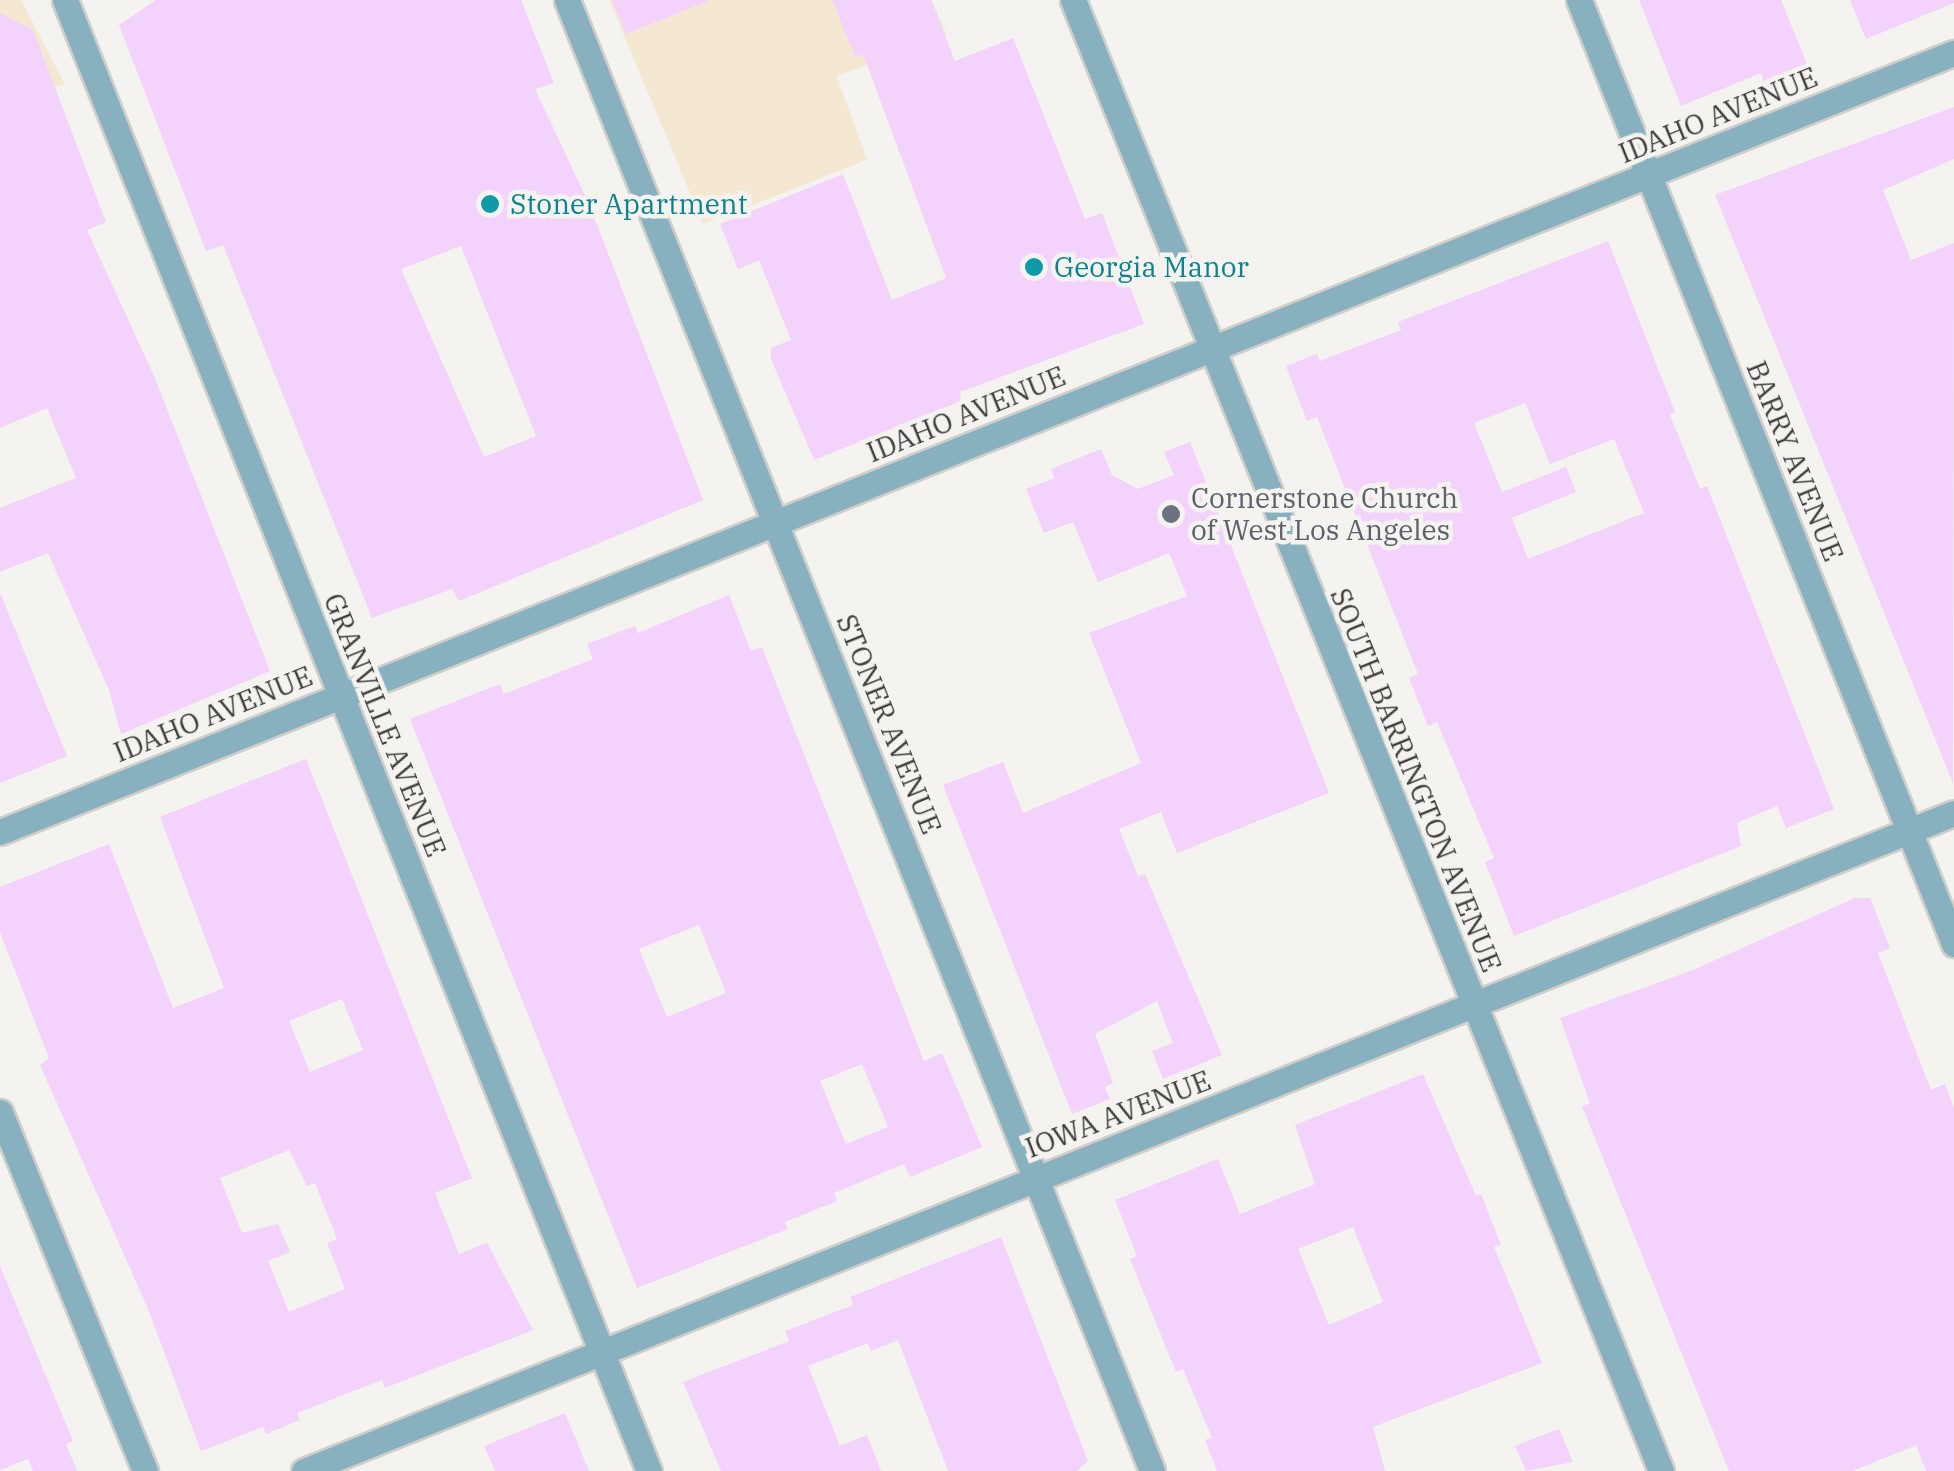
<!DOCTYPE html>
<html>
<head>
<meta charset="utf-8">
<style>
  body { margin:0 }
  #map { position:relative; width:1954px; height:1471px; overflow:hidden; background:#f5f3ef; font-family:"IBM Plex Serif",serif }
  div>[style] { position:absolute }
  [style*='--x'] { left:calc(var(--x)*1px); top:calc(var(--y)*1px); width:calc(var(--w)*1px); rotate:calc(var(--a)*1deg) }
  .commercial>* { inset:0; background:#f4e8d3 }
  .building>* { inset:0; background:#f3d2fb }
  .roads { filter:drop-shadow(2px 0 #d0cecb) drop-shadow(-2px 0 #d0cecb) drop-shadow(0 2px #d0cecb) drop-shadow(0 -2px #d0cecb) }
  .minor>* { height:25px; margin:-12.5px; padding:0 12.5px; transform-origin:12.5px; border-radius:12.5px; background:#88b1c0 }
  .dots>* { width:28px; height:28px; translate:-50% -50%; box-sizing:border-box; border:5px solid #f5f3ef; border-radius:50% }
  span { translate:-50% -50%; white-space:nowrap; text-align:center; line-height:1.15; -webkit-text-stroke:9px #f5f3ef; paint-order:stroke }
  .street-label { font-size:28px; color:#3d3c3b }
  .culture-label { font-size:28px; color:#0d838f }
  .left { translate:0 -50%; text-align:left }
  .worship-label { font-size:28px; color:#5b616d }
</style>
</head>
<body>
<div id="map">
  <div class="commercial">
    <div style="clip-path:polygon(0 0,21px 0,65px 84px,0 101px)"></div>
    <div style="clip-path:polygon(609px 0,932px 0,947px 35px,837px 76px,867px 160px,703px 224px)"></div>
  </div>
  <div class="building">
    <div style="clip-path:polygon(evenodd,156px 0,521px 0,554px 83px,535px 89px,589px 204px,703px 500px,459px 601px,452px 589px,372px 618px,223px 245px,206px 251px,119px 25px,156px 0,461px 246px,536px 436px,484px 457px,401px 269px,461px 246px)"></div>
    <div style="clip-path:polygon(612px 0,707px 0,708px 1px,626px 34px)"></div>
    <div style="clip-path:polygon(832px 0,931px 0,955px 61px,1013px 38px,1085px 219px,1102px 213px,1144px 324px,960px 392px,961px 401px,814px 460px,771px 359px,771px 348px,791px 340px,759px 260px,738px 269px,720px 224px,843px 174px,892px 300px,946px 278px,863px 54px,855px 57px)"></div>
    <div style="clip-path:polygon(1639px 0,1781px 0,1807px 64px,1764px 82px,1761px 73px,1681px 106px)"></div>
    <div style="clip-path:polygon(1850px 0,1954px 0,1954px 3px,1866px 39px)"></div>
    <div style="clip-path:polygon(0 13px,33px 30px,106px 222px,87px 230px,154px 376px,270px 671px,121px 734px,109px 690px,48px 553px,0 572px,0 508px,76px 478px,47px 408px,0 428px)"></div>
    <div style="clip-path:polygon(1954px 107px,1954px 159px,1883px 190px,1911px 260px,1954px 243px,1953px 783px,1715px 195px)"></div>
    <div style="clip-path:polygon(evenodd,1608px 241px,1675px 412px,1670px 415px,1700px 489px,1707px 486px,1834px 809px,1786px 828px,1777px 806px,1737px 823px,1741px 846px,1514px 936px,1485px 862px,1494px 858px,1437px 722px,1428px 726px,1409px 678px,1418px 674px,1317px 417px,1307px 421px,1286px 366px,1317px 354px,1320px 361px,1401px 330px,1398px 322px,1608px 241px,1525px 403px,1550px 464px,1614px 439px,1644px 513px,1528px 559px,1512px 518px,1576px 492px,1566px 467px,1502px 492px,1474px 423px,1525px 403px)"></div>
    <div style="clip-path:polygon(1190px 442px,1329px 793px,1177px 853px,1161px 812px,1119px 829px,1138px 876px,1145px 874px,1222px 1055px,1163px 1079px,1152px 1051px,1173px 1043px,1157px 1001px,1095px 1034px,1113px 1083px,1105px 1087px,1110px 1099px,1072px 1114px,943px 785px,1003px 762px,1023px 813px,1141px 763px,1089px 633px,1187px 596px,1169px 553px,1098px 582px,1073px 522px,1044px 533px,1026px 489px,1055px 478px,1051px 469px,1101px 449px,1112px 475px,1138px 489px,1174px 475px,1164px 452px)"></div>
    <div style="clip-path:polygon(1px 595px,67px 756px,0 783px,0 595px)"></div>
    <div style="clip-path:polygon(evenodd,729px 595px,751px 651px,762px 647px,924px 1061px,942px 1053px,982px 1147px,910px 1177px,904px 1164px,834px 1193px,837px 1201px,785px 1222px,788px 1229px,637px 1288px,410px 719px,500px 684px,504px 694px,593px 659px,587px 644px,635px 626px,638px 633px,729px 595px,699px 925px,726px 993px,667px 1017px,639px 949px,699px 925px,729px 595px,862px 1064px,888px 1127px,846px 1144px,820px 1081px,862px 1064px)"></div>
    <div style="clip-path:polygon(evenodd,306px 759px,472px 1178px,435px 1193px,459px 1254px,487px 1243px,533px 1330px,385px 1388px,382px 1380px,297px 1413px,300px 1420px,266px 1434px,263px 1427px,201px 1451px,148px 1309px,40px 1065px,49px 1058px,0 932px,0 887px,109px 844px,173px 1008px,224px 988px,160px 817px,306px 759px,342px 999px,363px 1050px,310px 1072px,289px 1021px,342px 999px,306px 759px,289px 1150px,307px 1186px,315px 1183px,337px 1239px,327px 1243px,345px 1289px,289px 1312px,268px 1261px,290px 1252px,278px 1224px,242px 1233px,220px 1178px,289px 1150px)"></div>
    <div style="clip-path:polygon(1855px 898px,1870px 898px,1890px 948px,1878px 953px,1931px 1090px,1945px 1084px,1954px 1108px,1954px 1471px,1926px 1471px,1916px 1445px,1853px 1471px,1729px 1471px,1582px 1106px,1590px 1103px,1560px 1018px,1693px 970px)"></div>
    <div style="clip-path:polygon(evenodd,1423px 1074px,1476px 1196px,1481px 1194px,1501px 1245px,1494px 1247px,1542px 1363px,1373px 1427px,1385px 1471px,1217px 1471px,1205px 1440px,1212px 1438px,1183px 1369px,1176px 1372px,1130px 1259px,1137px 1256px,1115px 1200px,1218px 1159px,1240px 1214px,1315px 1184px,1295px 1125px,1423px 1074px,1353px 1227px,1383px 1302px,1329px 1325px,1298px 1249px,1353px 1227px)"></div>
    <div style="clip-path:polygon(1001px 1237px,1088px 1461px,1077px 1471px,948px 1471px,898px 1340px,871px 1351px,868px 1343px,808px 1366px,840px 1446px,867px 1435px,881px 1471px,721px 1471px,683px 1382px,789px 1341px,785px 1331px,853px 1305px,850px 1297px)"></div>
    <div style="clip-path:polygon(0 1266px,73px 1441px,66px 1444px,77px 1471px,33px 1471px,28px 1459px,0 1470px)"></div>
    <div style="clip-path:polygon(565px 1413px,589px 1471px,495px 1471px,484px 1446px)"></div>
    <div style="clip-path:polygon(1559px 1429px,1573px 1462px,1526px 1471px,1515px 1446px)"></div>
  </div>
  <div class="roads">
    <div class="minor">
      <div style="--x:65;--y:0;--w:1583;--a:68.35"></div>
      <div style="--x:567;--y:0;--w:1583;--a:68.31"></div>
      <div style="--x:1073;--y:0;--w:1584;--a:68.21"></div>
      <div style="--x:1579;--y:0;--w:1016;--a:68.33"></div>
      <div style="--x:0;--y:832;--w:2104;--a:-21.74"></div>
      <div style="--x:0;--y:1112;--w:387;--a:68"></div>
      <div style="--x:304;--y:1471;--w:1776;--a:-21.74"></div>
    </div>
  </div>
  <div class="dots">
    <div style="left:490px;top:204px;background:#0f9aa8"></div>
    <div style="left:1034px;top:267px;background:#0f9aa8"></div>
    <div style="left:1171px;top:514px;background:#6b7280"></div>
  </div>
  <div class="street-label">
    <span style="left:1718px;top:115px;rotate:-22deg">IDAHO AVENUE</span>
    <span style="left:966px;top:414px;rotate:-22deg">IDAHO AVENUE</span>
    <span style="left:1795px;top:461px;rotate:68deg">BARRY AVENUE</span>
    <span style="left:213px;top:714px;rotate:-22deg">IDAHO AVENUE</span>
    <span style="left:889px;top:724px;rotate:68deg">STONER AVENUE</span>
    <span style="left:385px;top:725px;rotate:68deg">GRANVILLE AVENUE</span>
    <span style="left:1416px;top:780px;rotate:68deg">SOUTH BARRINGTON AVENUE</span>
    <span style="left:1118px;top:1114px;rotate:-21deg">IOWA AVENUE</span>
  </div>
  <div class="culture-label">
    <span class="left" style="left:510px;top:204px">Stoner Apartment</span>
    <span class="left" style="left:1054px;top:267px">Georgia Manor</span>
  </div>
  <div class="worship-label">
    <span class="left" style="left:1191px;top:514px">Cornerstone Church<br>of West Los Angeles</span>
  </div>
</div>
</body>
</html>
